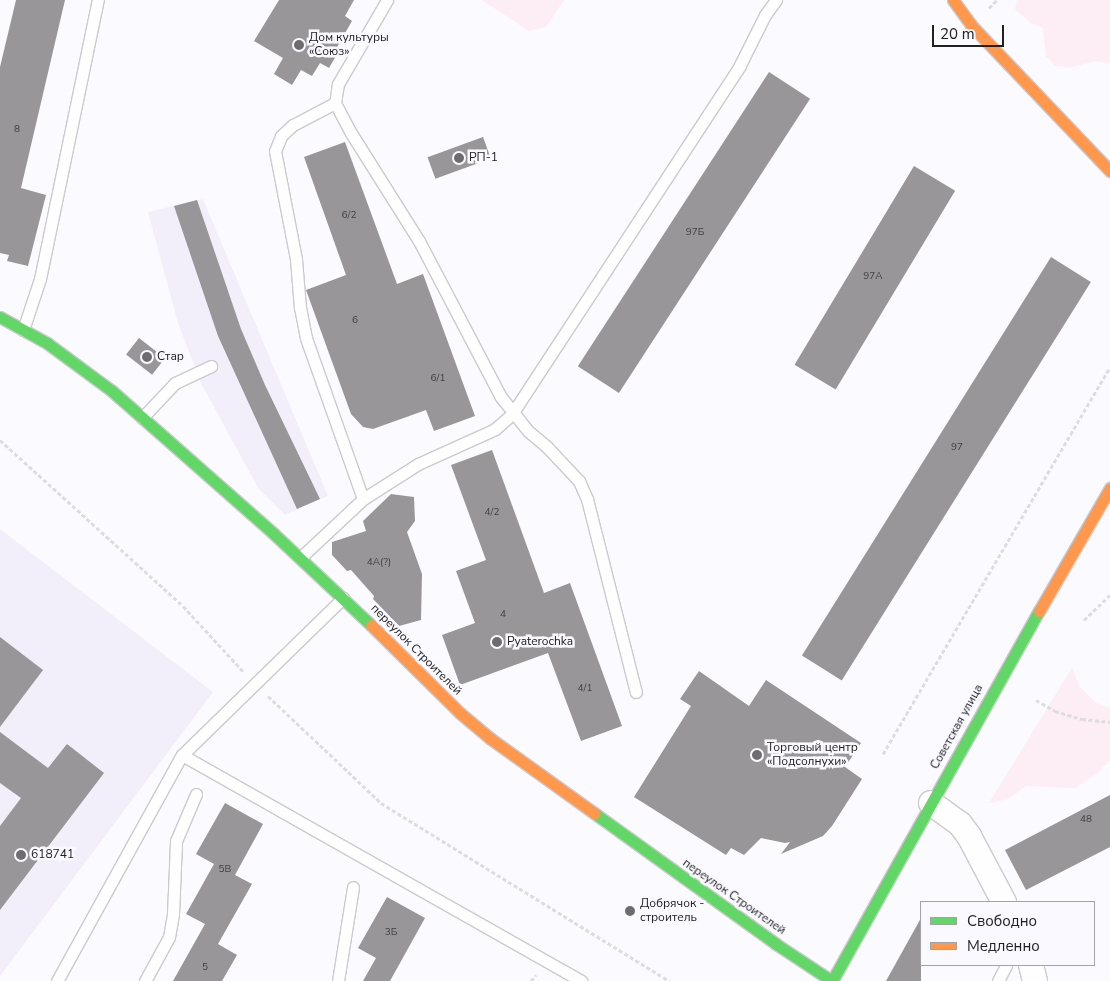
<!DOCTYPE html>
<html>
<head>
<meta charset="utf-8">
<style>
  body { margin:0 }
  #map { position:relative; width:1110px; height:981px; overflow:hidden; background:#fbfafe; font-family:"Nunito Sans",sans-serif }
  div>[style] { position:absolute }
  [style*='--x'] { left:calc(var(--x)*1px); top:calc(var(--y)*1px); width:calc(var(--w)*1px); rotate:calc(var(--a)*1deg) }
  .built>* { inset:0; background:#f2effa }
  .green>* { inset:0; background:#fdedf4 }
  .building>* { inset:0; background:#989699; transform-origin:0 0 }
  .path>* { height:3px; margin-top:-1.5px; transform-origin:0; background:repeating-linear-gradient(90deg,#ddddde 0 4px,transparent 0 6.5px) }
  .roads { filter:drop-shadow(1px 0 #cbcacd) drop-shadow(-1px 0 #cbcacd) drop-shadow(0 1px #cbcacd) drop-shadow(0 -1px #cbcacd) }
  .lane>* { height:11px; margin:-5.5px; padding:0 5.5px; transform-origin:5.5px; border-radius:5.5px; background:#fefeff }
  .street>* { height:24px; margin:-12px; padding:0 12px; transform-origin:12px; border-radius:12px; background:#fefeff }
  .fast>* { height:11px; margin:-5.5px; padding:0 5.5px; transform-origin:5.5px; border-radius:5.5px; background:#63d668 }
  .slow>* { height:11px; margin:-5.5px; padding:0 5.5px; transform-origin:5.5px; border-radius:5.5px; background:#ff974d }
  .dots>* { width:14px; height:14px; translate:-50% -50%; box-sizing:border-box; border:2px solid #faf9ff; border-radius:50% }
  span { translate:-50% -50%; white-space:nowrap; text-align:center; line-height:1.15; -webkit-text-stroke:5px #faf9ff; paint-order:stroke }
  .number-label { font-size:10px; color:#3f3e40 }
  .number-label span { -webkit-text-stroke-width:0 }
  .poi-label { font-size:12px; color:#212023 }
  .left { translate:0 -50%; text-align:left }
  .street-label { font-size:12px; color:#212023 }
  .legend { position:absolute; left:920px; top:901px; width:175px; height:65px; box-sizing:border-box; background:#faf9ff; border:1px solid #a3a2a7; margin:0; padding:6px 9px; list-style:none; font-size:15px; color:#212023 }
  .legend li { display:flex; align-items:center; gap:10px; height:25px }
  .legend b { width:25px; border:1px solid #a3a2a7 }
  .scale { position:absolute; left:932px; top:25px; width:72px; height:22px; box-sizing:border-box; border:2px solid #212023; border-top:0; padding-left:6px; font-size:15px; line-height:18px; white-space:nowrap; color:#212023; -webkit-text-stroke:4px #faf9ff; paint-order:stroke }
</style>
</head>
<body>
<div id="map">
  <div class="built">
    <div style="clip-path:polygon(203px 199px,328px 496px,285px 515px,258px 488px,201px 383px,178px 323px,148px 212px)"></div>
    <div style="clip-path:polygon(0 529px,213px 692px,0 976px)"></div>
  </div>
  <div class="green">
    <div style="clip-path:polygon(482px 0,564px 0,546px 27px,529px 31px)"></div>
    <div style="clip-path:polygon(1017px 0,1110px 0,1110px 64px,1097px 61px,1072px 67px,1056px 66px,1046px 56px,1043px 28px,1031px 23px,1015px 9px)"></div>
    <div style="clip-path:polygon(1072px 668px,1080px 687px,1096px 703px,1110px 708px,1110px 760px,1095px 775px,1075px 788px,1026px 786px,1008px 799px,989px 803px)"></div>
  </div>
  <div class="building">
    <div style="clip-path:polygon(16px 0,65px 0,21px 188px,46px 195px,28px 266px,7px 261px,9px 255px,0 253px,0 67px)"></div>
    <div style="clip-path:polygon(279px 0,354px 0,345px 16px,352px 21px,336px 49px,339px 51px,329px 68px,320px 63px,312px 76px,301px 70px,292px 85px,274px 74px,283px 58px,254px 41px)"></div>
    <div style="left:769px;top:72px;width:49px;height:351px;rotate:33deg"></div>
    <div style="left:483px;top:137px;width:23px;height:59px;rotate:70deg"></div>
    <div style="clip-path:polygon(345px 142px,397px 284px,423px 274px,475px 416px,434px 431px,426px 410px,373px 429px,363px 427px,351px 414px,306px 290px,346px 275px,304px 157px)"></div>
    <div style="left:914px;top:166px;width:48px;height:232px;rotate:31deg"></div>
    <div style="clip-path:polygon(197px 200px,241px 329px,265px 385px,320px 499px,297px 509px,218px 336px,174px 206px)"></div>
    <div style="left:1051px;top:257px;width:47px;height:470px;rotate:32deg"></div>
    <div style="left:139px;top:338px;width:33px;height:21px;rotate:38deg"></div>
    <div style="clip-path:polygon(492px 450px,544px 593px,570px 583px,622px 726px,581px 741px,548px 653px,460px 685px,442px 635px,475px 623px,456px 571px,486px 560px,451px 465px)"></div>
    <div style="clip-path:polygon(391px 494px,414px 497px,415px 521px,407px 532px,422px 574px,421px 620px,399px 626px,373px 599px,374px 596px,351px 570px,347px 571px,332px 555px,332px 542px,366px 531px,363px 521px)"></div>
    <div style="clip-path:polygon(0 637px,43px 670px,0 727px)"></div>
    <div style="clip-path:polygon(699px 671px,749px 706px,766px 680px,861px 743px,845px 767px,862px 779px,832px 826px,823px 836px,781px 854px,790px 842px,785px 843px,761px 838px,744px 855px,731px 848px,726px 855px,634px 797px,691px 706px,680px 699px)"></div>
    <div style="clip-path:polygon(0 732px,48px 768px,67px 744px,104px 773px,0 910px,0 826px,21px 798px,0 783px)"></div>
    <div style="clip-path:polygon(1110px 795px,1110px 847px,1026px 890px,1005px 850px)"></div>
    <div style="clip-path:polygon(225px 803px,263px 824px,235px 875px,252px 884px,218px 944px,237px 955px,222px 981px,173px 981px,205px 924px,186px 914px,214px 864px,196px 854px)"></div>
    <div style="clip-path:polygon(387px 897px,425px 918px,390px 981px,363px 981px,376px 958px,358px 948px)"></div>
    <div style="clip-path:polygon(921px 918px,921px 981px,886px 981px)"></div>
  </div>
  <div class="path">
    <div style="--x:989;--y:8;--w:11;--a:-45"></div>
    <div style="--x:0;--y:440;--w:247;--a:42.2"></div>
    <div style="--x:183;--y:606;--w:90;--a:47.3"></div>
    <div style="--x:1084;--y:620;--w:36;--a:-44"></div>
    <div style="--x:268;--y:696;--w:156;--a:43.4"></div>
    <div style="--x:381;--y:803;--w:339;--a:31.7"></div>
    <div style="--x:1036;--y:700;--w:22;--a:30"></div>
    <div style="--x:1055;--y:711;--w:28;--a:17"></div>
    <div style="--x:1082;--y:719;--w:28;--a:6"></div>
    <div style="--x:883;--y:754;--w:449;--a:-59.6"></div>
    <div style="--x:531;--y:981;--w:8;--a:-50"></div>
  </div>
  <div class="roads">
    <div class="lane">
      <div style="--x:335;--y:103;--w:34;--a:62"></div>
      <div style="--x:351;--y:133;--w:128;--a:57.8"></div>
      <div style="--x:419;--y:241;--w:176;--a:62.3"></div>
      <div style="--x:501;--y:397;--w:43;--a:51.5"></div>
      <div style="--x:528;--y:431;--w:25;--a:40"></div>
      <div style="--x:547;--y:447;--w:47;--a:46.7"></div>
      <div style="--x:579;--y:481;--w:20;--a:66"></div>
      <div style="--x:587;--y:499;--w:199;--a:75.8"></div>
      <div style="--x:23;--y:330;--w:54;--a:-71.6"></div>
      <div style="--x:40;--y:279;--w:285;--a:-78.3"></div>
      <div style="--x:142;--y:418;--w:48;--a:-46.7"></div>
      <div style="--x:175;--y:383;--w:40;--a:-25"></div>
      <div style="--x:363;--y:499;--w:65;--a:-32.5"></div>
      <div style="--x:418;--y:464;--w:85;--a:-24.4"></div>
      <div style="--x:495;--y:429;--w:23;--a:-41"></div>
      <div style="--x:512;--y:414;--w:415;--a:-56.8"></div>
      <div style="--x:739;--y:67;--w:58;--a:-63.4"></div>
      <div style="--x:765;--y:15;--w:19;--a:-54"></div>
      <div style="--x:300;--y:558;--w:86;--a:-43.1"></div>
      <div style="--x:363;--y:499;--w:171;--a:-109.5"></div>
      <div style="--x:306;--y:338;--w:31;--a:-101"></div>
      <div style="--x:300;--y:308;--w:49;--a:-94.7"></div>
      <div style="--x:296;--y:259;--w:110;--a:-101"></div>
      <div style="--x:275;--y:151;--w:16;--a:-68"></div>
      <div style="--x:281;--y:136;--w:16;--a:-43"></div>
      <div style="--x:293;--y:125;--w:47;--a:-27.6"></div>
      <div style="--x:335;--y:103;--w:19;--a:-81"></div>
      <div style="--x:338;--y:84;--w:97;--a:-59.7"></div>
      <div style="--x:182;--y:755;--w:459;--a:29.5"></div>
      <div style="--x:57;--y:981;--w:258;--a:-61.1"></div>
      <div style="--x:182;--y:755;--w:225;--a:-44.3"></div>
      <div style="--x:145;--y:981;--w:50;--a:-61.4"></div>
      <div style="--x:169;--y:937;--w:23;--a:-80"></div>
      <div style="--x:173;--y:914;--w:73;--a:-87.6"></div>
      <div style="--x:176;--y:841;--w:51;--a:-66.9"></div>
      <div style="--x:338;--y:981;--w:95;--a:-80.9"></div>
      <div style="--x:998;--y:981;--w:18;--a:-63"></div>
    </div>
    <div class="street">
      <div style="--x:931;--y:803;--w:36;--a:36"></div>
      <div style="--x:960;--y:824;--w:15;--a:53"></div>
      <div style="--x:969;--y:836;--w:75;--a:62.1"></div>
      <div style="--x:1031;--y:965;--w:16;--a:76"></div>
    </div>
    <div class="fast">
      <div style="--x:0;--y:317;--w:54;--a:29"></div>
      <div style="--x:47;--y:343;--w:81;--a:36.4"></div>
      <div style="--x:112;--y:391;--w:216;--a:41.4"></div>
      <div style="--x:274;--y:534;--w:133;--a:43.2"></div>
      <div style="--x:594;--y:813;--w:224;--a:35.7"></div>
      <div style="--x:776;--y:944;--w:67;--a:33.5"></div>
      <div style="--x:832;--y:981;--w:424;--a:-60.8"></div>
    </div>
    <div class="slow">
      <div style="--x:953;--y:0;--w:31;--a:54"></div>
      <div style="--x:971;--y:25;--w:202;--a:46.4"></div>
      <div style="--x:1039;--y:611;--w:142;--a:-60"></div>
      <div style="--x:371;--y:625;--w:125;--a:44.7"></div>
      <div style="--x:460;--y:713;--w:40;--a:40"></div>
      <div style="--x:491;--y:739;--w:127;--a:35.7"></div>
    </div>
  </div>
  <div class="dots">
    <div style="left:299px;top:45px;background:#6d6c70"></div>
    <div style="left:459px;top:158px;background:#6d6c70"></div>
    <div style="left:147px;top:357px;background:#6d6c70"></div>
    <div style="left:497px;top:642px;background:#6d6c70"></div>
    <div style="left:757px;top:755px;background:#6d6c70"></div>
    <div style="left:21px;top:855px;background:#6d6c70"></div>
    <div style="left:630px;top:911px;background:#6d6c70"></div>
  </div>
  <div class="number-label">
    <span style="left:17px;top:130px">8</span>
    <span style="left:349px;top:216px">6/2</span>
    <span style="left:695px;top:233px">97Б</span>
    <span style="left:873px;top:277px">97А</span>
    <span style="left:355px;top:321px">6</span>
    <span style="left:438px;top:379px">6/1</span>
    <span style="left:957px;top:448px">97</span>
    <span style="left:492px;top:513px">4/2</span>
    <span style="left:379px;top:563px">4А(?)</span>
    <span style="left:503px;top:615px">4</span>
    <span style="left:585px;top:689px">4/1</span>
    <span style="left:1086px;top:820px">48</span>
    <span style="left:225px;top:870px">5В</span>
    <span style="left:391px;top:933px">3Б</span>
    <span style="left:205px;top:968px">5</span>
  </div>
  <div class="poi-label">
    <span class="left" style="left:309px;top:45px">Дом культуры<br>«Союз»</span>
    <span class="left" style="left:469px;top:158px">РП-1</span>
    <span class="left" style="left:157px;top:357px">Стар</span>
    <span class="left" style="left:507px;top:642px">Pyaterochka</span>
    <span class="left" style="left:767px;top:755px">Торговый центр<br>«Подсолнухи»</span>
    <span class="left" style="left:31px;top:855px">618741</span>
    <span class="left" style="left:640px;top:911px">Добрячок -<br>строитель</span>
  </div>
  <div class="street-label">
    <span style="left:416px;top:650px;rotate:45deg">переулок Строителей</span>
    <span style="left:957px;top:727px;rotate:-61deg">Советская улица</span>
    <span style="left:734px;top:897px;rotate:35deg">переулок Строителей</span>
  </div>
  <ul class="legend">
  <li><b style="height:6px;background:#63d668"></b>Свободно</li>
  <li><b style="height:6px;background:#ff974d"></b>Медленно</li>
  </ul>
  <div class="scale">20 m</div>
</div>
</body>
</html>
